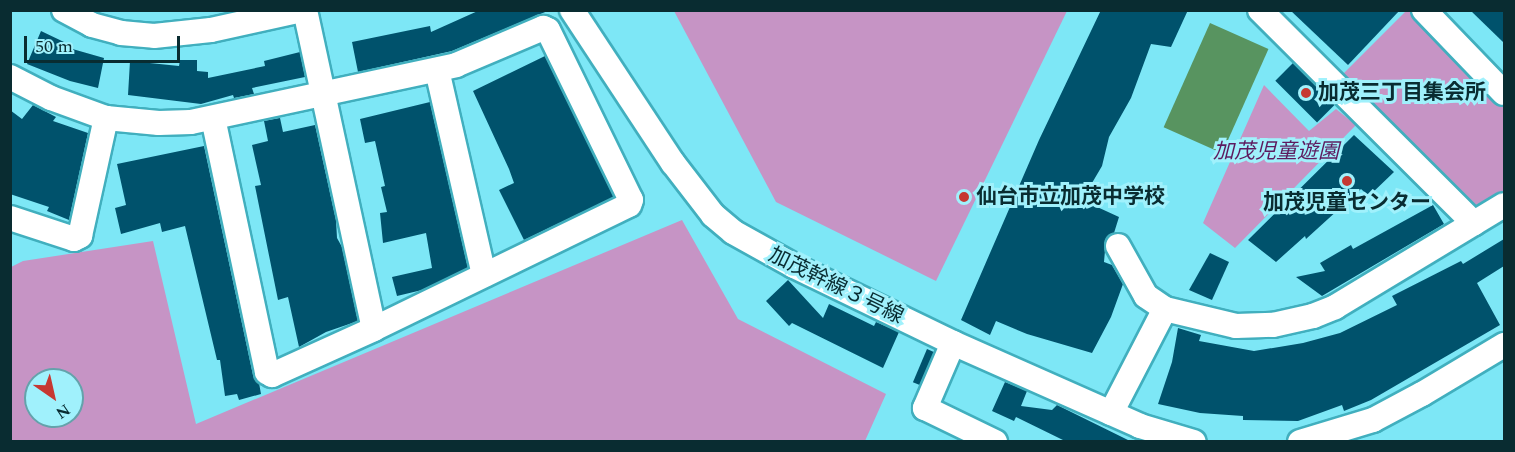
<!DOCTYPE html>
<html>
<head>
<meta charset="utf-8">
<style>
  body { margin:0 }
  #map { position:relative; width:1515px; height:452px; overflow:hidden; background:#7de7f6; font-family:Spectral,"Noto Sans JP",serif }
  div>[style] { position:absolute }
  [style*='--x'] { left:calc(var(--x)*1px); top:calc(var(--y)*1px); width:calc(var(--w)*1px); rotate:calc(var(--a)*1deg) }
  .green>* { inset:0; background:#c694c5 }
  .water>* { inset:0; background:#589460; transform-origin:0 0 }
  .building>* { inset:0; background:#00526c; transform-origin:0 0 }
  .roads { filter:drop-shadow(2px 0 #41afbe) drop-shadow(-2px 0 #41afbe) drop-shadow(0 2px #41afbe) drop-shadow(0 -2px #41afbe) }
  .minor>* { height:24px; margin:-12px; padding:0 12px; transform-origin:12px; border-radius:12px; background:#fff }
  .dots>* { width:16px; height:16px; translate:-50% -50%; box-sizing:border-box; border:3px solid #a0f1fc; border-radius:50% }
  span { translate:-50% -50%; white-space:nowrap; text-align:center; line-height:1.15; -webkit-text-stroke:6px #a0f1fc; paint-order:stroke }
  .poi-label { font-size:21px; color:#092c31; font-weight:700 }
  .left { translate:0 -50%; text-align:left }
  .park-label { font-size:21px; color:#5d1a5e; font-style:italic }
  .street-label { font-size:21px; color:#092c31 }
  .frame { position:absolute; inset:0; border:12px solid #092c31; pointer-events:none }
  .north { position:absolute; left:24px; top:368px; width:60px; height:60px; box-sizing:border-box; background:#a0f1fc; border:2px solid #64a2ab; border-radius:50%; rotate:146deg; font-size:16px; font-weight:700; line-height:24px; text-align:center; color:#092c31 }
  .north::after { content:''; display:block; margin:auto; width:21px; height:27px; background:#c63832; clip-path:polygon(50% 0,100% 100%,50% 72%,0 100%) }
  .scale { position:absolute; left:24px; top:36px; width:156px; height:27px; box-sizing:border-box; border:3px solid #092c31; border-top:0; padding-left:8px; font-size:18px; line-height:21px; white-space:nowrap; color:#092c31; -webkit-text-stroke:4px #a0f1fc; paint-order:stroke }
</style>
</head>
<body>
<div id="map">
  <div class="green">
    <div style="clip-path:polygon(674px 11px,1066px 10px,1067px 11px,936px 281px,776px 202px)"></div>
    <div style="clip-path:polygon(1406px 11px,1409px 11px,1504px 106px,1504px 196px,1482px 209px,1467px 206px,1339px 78px)"></div>
    <div style="clip-path:polygon(1264px 85px,1309px 131px,1336px 109px,1356px 125px,1235px 248px,1203px 223px)"></div>
    <div style="clip-path:polygon(evenodd,682px 220px,738px 319px,886px 394px,865px 441px,11px 441px,11px 267px,23px 261px,153px 241px,196px 424px,682px 220px,36px 380px,72px 380px,72px 416px,36px 416px,36px 380px)"></div>
  </div>
  <div class="water">
    <div style="left:1210px;top:23px;width:64px;height:114px;rotate:24deg"></div>
  </div>
  <div class="building">
    <div style="clip-path:polygon(480px 10px,550px 10px,452px 51px,358px 72px,352px 42px,430px 26px,431px 32px)"></div>
    <div style="clip-path:polygon(1101px 10px,1188px 10px,1171px 47px,1151px 44px,1131px 98px,1109px 137px,1102px 166px,1082px 200px,1119px 217px,1114px 233px,1106px 239px,1104px 262px,1112px 265px,1123px 284px,1111px 317px,1092px 353px,1027px 334px,996px 321px,990px 335px,961px 320px,1039px 140px)"></div>
    <div style="clip-path:polygon(1290px 10px,1400px 10px,1348px 65px)"></div>
    <div style="clip-path:polygon(1470px 10px,1504px 10px,1504px 43px)"></div>
    <div style="clip-path:polygon(41px 31px,64px 42px,62px 46px,104px 58px,98px 88px,70px 81px,27px 64px)"></div>
    <div style="clip-path:polygon(300px 52px,305px 77px,252px 88px,254px 94px,234px 98px,233px 95px,201px 104px,128px 95px,130px 61px,179px 66px,180px 60px,197px 60px,197px 71px,208px 72px,208px 78px,265px 66px,264px 61px)"></div>
    <div style="clip-path:polygon(545px 56px,614px 197px,524px 240px,499px 190px,514px 183px,509px 169px,473px 91px)"></div>
    <div style="left:1293px;top:63px;width:59px;height:25px;rotate:45deg"></div>
    <div style="clip-path:polygon(430px 102px,468px 268px,422px 290px,397px 296px,392px 277px,432px 268px,426px 233px,383px 243px,380px 213px,387px 212px,381px 187px,385px 186px,375px 141px,365px 143px,360px 119px)"></div>
    <div style="clip-path:polygon(33px 105px,56px 117px,53px 121px,88px 133px,69px 220px,47px 211px,49px 207px,10px 194px,10px 110px,22px 119px)"></div>
    <div style="clip-path:polygon(280px 118px,283px 132px,315px 125px,336px 220px,337px 238px,342px 247px,358px 321px,326px 332px,299px 347px,288px 297px,278px 300px,255px 186px,261px 185px,252px 145px,268px 141px,264px 121px)"></div>
    <div style="clip-path:polygon(1354px 135px,1394px 172px,1369px 196px,1361px 189px,1306px 239px,1305px 236px,1276px 262px,1248px 240px)"></div>
    <div style="clip-path:polygon(204px 146px,253px 375px,259px 383px,261px 394px,239px 400px,237px 394px,225px 396px,220px 360px,217px 360px,185px 226px,162px 232px,160px 223px,121px 234px,115px 208px,126px 205px,117px 164px)"></div>
    <div style="clip-path:polygon(1433px 205px,1444px 224px,1322px 296px,1296px 277px,1325px 271px,1320px 263px,1351px 245px,1353px 249px)"></div>
    <div style="clip-path:polygon(1504px 239px,1504px 266px,1477px 283px,1500px 325px,1371px 400px,1344px 411px,1342px 405px,1298px 421px,1243px 420px,1243px 416px,1200px 413px,1158px 404px,1172px 362px,1178px 328px,1201px 335px,1199px 341px,1254px 351px,1303px 343px,1340px 333px,1397px 305px,1392px 296px,1461px 261px,1463px 264px)"></div>
    <div style="clip-path:polygon(1210px 253px,1229px 262px,1212px 300px,1189px 290px)"></div>
    <div style="clip-path:polygon(788px 280px,823px 318px,829px 304px,874px 326px,876px 322px,899px 332px,883px 368px,792px 323px,789px 326px,766px 301px)"></div>
    <div style="left:927px;top:349px;width:8px;height:36px;rotate:23deg"></div>
    <div style="clip-path:polygon(1005px 382px,1027px 391px,1021px 406px,1052px 410px,1057px 405px,1130px 441px,1065px 441px,1016px 417px,1014px 421px,992px 411px)"></div>
  </div>
  <div class="roads">
    <div class="minor">
      <div style="--x:64;--y:10;--w:32;--a:28"></div>
      <div style="--x:92;--y:25;--w:30;--a:15"></div>
      <div style="--x:121;--y:33;--w:33;--a:5"></div>
      <div style="--x:154;--y:36;--w:57;--a:-6"></div>
      <div style="--x:211;--y:30;--w:93;--a:-12.4"></div>
      <div style="--x:305;--y:10;--w:326;--a:77.8"></div>
      <div style="--x:572;--y:10;--w:183;--a:56.6"></div>
      <div style="--x:673;--y:163;--w:66;--a:52.4"></div>
      <div style="--x:713;--y:215;--w:26;--a:40"></div>
      <div style="--x:733;--y:232;--w:70;--a:29.1"></div>
      <div style="--x:794;--y:266;--w:177;--a:25.8"></div>
      <div style="--x:953;--y:343;--w:205;--a:23.9"></div>
      <div style="--x:1140;--y:426;--w:56;--a:16.5"></div>
      <div style="--x:1260;--y:10;--w:302;--a:44.9"></div>
      <div style="--x:1424;--y:10;--w:115;--a:46.1"></div>
      <div style="--x:437;--y:70;--w:210;--a:77.1"></div>
      <div style="--x:10;--y:77;--w:46;--a:27.1"></div>
      <div style="--x:51;--y:98;--w:59;--a:20"></div>
      <div style="--x:106;--y:118;--w:53;--a:5.4"></div>
      <div style="--x:159;--y:123;--w:32;--a:-2"></div>
      <div style="--x:191;--y:122;--w:271;--a:-12.1"></div>
      <div style="--x:456;--y:65;--w:95;--a:-23"></div>
      <div style="--x:543;--y:28;--w:5;--a:22"></div>
      <div style="--x:548;--y:30;--w:189;--a:64"></div>
      <div style="--x:631;--y:200;--w:5;--a:112"></div>
      <div style="--x:629;--y:205;--w:284;--a:154.1"></div>
      <div style="--x:374;--y:329;--w:112;--a:155.7"></div>
      <div style="--x:272;--y:375;--w:6;--a:-149"></div>
      <div style="--x:267;--y:372;--w:259;--a:-102"></div>
      <div style="--x:10;--y:218;--w:67;--a:18.2"></div>
      <div style="--x:74;--y:239;--w:7;--a:-27"></div>
      <div style="--x:80;--y:236;--w:121;--a:-77.6"></div>
      <div style="--x:1118;--y:246;--w:57;--a:60.8"></div>
      <div style="--x:1146;--y:296;--w:23;--a:34"></div>
      <div style="--x:953;--y:343;--w:71;--a:113.3"></div>
      <div style="--x:925;--y:408;--w:78;--a:25.9"></div>
      <div style="--x:1111;--y:413;--w:117;--a:-62.6"></div>
      <div style="--x:1165;--y:309;--w:73;--a:13.5"></div>
      <div style="--x:1236;--y:326;--w:37;--a:-2"></div>
      <div style="--x:1273;--y:325;--w:41;--a:-12.7"></div>
      <div style="--x:1313;--y:316;--w:24;--a:-22"></div>
      <div style="--x:1335;--y:307;--w:197;--a:-31.1"></div>
      <div style="--x:1300;--y:442;--w:76;--a:-16.8"></div>
      <div style="--x:1373;--y:420;--w:55;--a:-28"></div>
      <div style="--x:1422;--y:394;--w:96;--a:-30.9"></div>
    </div>
  </div>
  <div class="dots">
    <div style="left:1306px;top:93px;background:#c63832"></div>
    <div style="left:1347px;top:181px;background:#c63832"></div>
    <div style="left:964px;top:197px;background:#c63832"></div>
  </div>
  <div class="poi-label">
    <span class="left" style="left:1318px;top:93px">加茂三丁目集会所</span>
    <span class="left" style="left:976px;top:197px">仙台市立加茂中学校</span>
    <span style="left:1347px;top:203px">加茂児童センター</span>
  </div>
  <div class="park-label">
    <span style="left:1276px;top:152px">加茂児童遊園</span>
  </div>
  <div class="street-label">
    <span style="left:836px;top:286px;rotate:26deg">加茂幹線３号線</span>
  </div>
  <div class="frame"></div>
  <div class="north">N</div>
  <div class="scale">50 m</div>
</div>
</body>
</html>
